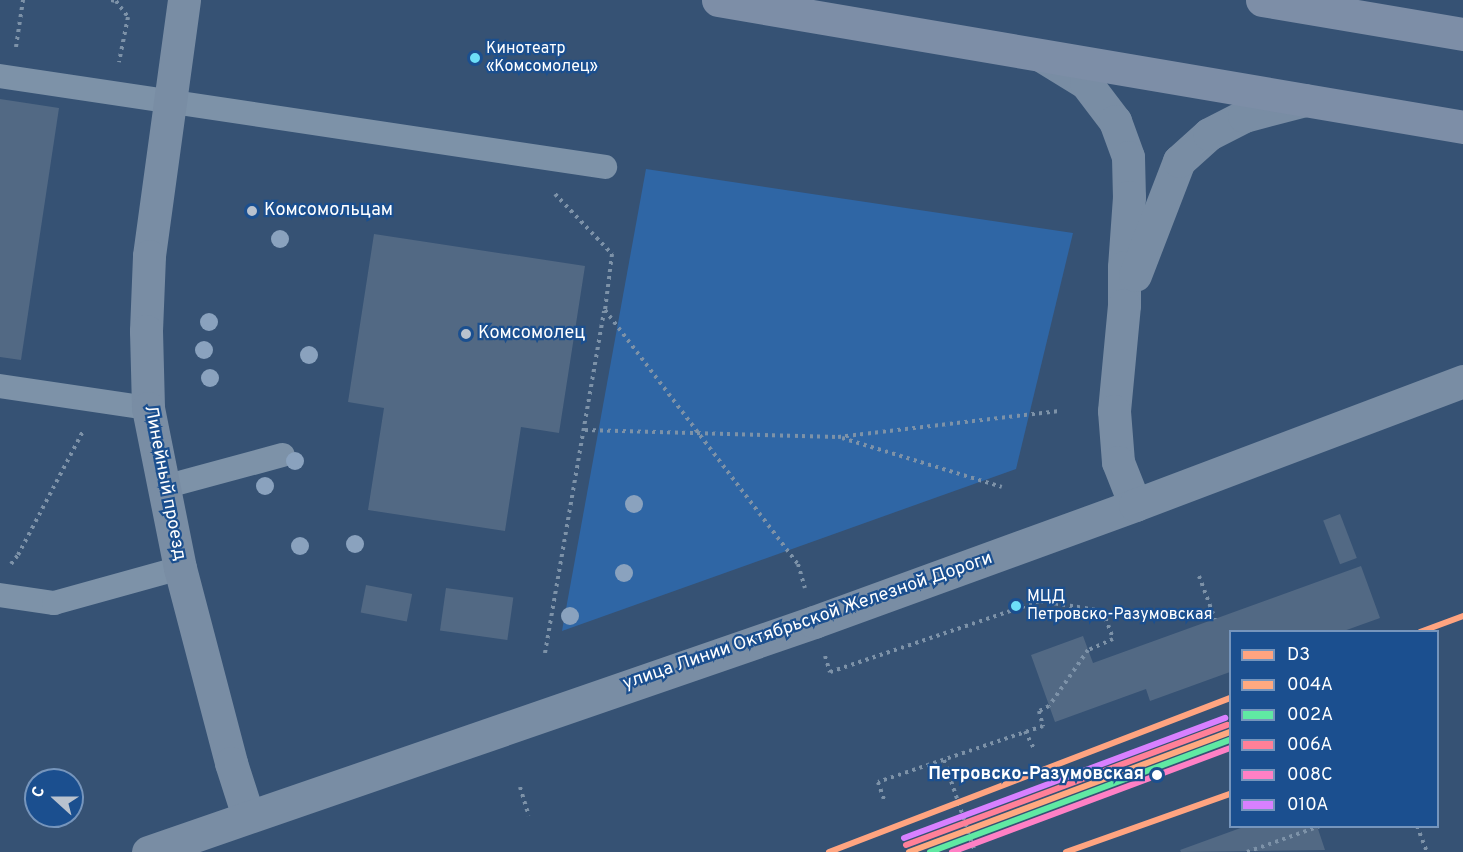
<!DOCTYPE html>
<html>
<head>
<meta charset="utf-8">
<style>
  body { margin:0 }
  #map { position:relative; width:1463px; height:852px; overflow:hidden; background:#365274; font-family:Overpass,sans-serif }
  div>[style] { position:absolute }
  [style*='--x'] { left:calc(var(--x)*1px); top:calc(var(--y)*1px); width:calc(var(--w)*1px); rotate:calc(var(--a)*1deg) }
  .green>* { inset:0; background:#2f66a5 }
  .building>* { inset:0; background:#526984; transform-origin:0 0 }
  .path>* { height:4px; margin-top:-2px; transform-origin:0; background:repeating-linear-gradient(90deg,#7d92a8 0 3px,transparent 0 7.5px) }
  .lane>* { height:24px; margin:-12px; padding:0 12px; transform-origin:12px; border-radius:12px; background:#7d92a8 }
  .secondary>* { height:33px; margin:-16.5px; padding:0 16.5px; transform-origin:16.5px; border-radius:16.5px; background:#798da4 }
  .primary>* { height:33px; margin:-16.5px; padding:0 16.5px; transform-origin:16.5px; border-radius:16.5px; background:#7d8ea7 }
  .rail-1>* { height:6px; margin:-3px; padding:0 3px; transform-origin:3px; border-radius:3px; background:#ffa480 }
  .rail-2>* { height:6px; margin:-3px; padding:0 3px; transform-origin:3px; border-radius:3px; background:#ffa980 }
  .rail-3>* { height:6px; margin:-3px; padding:0 3px; transform-origin:3px; border-radius:3px; background:#60e9a3 }
  .rail-4>* { height:6px; margin:-3px; padding:0 3px; transform-origin:3px; border-radius:3px; background:#ff8098 }
  .rail-5>* { height:6px; margin:-3px; padding:0 3px; transform-origin:3px; border-radius:3px; background:#ff80c5 }
  .rail-6>* { height:6px; margin:-3px; padding:0 3px; transform-origin:3px; border-radius:3px; background:#d880ff }
  .trees>* { width:18px; height:18px; margin:-9px; border-radius:50%; background:#8aa2be }
  .dots>* { width:16px; height:16px; translate:-50% -50%; box-sizing:border-box; border:3px solid #1b4f8f; border-radius:50% }
  span { translate:-50% -50%; white-space:nowrap; text-align:center; line-height:1.15; -webkit-text-stroke:4.5px #1b4f8f; paint-order:stroke }
  .bus-label { font-size:16px; color:#fff }
  .left { translate:0 -50%; text-align:left }
  .poi-label { font-size:18px; color:#fff }
  .street-label { font-size:18px; color:#fff }
  .stop-label { font-size:18px; color:#fff; font-weight:700 }
  .right { translate:-100% -50%; text-align:right }
  .legend { position:absolute; left:1229px; top:630px; width:210px; height:198px; box-sizing:border-box; background:#1b4f8f; border:2px solid #7695bc; margin:0; padding:8px 10px; list-style:none; font-size:18px; color:#fff }
  .legend li { display:flex; align-items:center; gap:12px; height:30px }
  .legend b { width:30px; border:2px solid #7695bc }
  .north { position:absolute; left:24px; top:768px; width:60px; height:60px; box-sizing:border-box; background:#1b4f8f; border:2px solid #7695bc; border-radius:50%; rotate:291deg; font-size:16px; font-weight:700; line-height:24px; text-align:center; color:#fff }
  .north::after { content:''; display:block; margin:auto; width:21px; height:27px; background:#b9c2ce; clip-path:polygon(50% 0,100% 100%,50% 72%,0 100%) }
</style>
</head>
<body>
<div id="map">
  <div class="green">
    <div style="clip-path:polygon(646px 169px,1073px 233px,1016px 469px,562px 631px)"></div>
  </div>
  <div class="building">
    <div style="clip-path:polygon(0 99px,59px 108px,21px 360px,0 357px)"></div>
    <div style="clip-path:polygon(374px 234px,585px 266px,559px 433px,521px 427px,505px 531px,368px 510px,384px 408px,348px 402px)"></div>
    <div style="left:1340px;top:514px;width:47px;height:18px;rotate:69deg"></div>
    <div style="clip-path:polygon(1361px 566px,1380px 618px,1341px 632px,1230px 632px,1230px 672px,1150px 701px,1146px 689px,1055px 722px,1031px 655px,1083px 636px,1093px 663px)"></div>
    <div style="left:366px;top:585px;width:47px;height:28px;rotate:11deg"></div>
    <div style="left:446px;top:588px;width:68px;height:43px;rotate:8deg"></div>
    <div style="clip-path:polygon(1246px 826px,1317px 826px,1325px 850px,1181px 852px,1180px 850px)"></div>
  </div>
  <div class="path">
    <div style="--x:111;--y:0;--w:5;--a:11"></div>
    <div style="--x:116;--y:1;--w:20;--a:53"></div>
    <div style="--x:128;--y:17;--w:46;--a:101.3"></div>
    <div style="--x:16;--y:47;--w:48;--a:-81.5"></div>
    <div style="--x:555;--y:194;--w:83;--a:46.5"></div>
    <div style="--x:612;--y:254;--w:56;--a:97.1"></div>
    <div style="--x:605;--y:310;--w:319;--a:52.8"></div>
    <div style="--x:798;--y:564;--w:25;--a:74"></div>
    <div style="--x:585;--y:430;--w:253;--a:1.6"></div>
    <div style="--x:838;--y:437;--w:223;--a:-6.7"></div>
    <div style="--x:842;--y:438;--w:167;--a:17"></div>
    <div style="--x:11;--y:564;--w:11;--a:-52"></div>
    <div style="--x:18;--y:555;--w:140;--a:-62.3"></div>
    <div style="--x:1199;--y:576;--w:46;--a:69.6"></div>
    <div style="--x:545;--y:653;--w:347;--a:-80.2"></div>
    <div style="--x:825;--y:656;--w:17;--a:73"></div>
    <div style="--x:830;--y:672;--w:222;--a:-18.7"></div>
    <div style="--x:1040;--y:601;--w:64;--a:9"></div>
    <div style="--x:1103;--y:611;--w:30;--a:70"></div>
    <div style="--x:1113;--y:639;--w:27;--a:156"></div>
    <div style="--x:1088;--y:650;--w:68;--a:124.9"></div>
    <div style="--x:1049;--y:706;--w:11;--a:153"></div>
    <div style="--x:1039;--y:711;--w:16;--a:75"></div>
    <div style="--x:1043;--y:726;--w:174;--a:161.3"></div>
    <div style="--x:878;--y:782;--w:21;--a:71"></div>
    <div style="--x:1025;--y:731;--w:20;--a:63"></div>
    <div style="--x:944;--y:760;--w:97;--a:71.4"></div>
    <div style="--x:520;--y:787;--w:30;--a:73"></div>
    <div style="--x:1417;--y:826;--w:28;--a:69"></div>
    <div style="--x:1247;--y:852;--w:77;--a:-19.6"></div>
  </div>
  <div class="lane">
    <div style="--x:0;--y:76;--w:612;--a:8.55"></div>
    <div style="--x:0;--y:386;--w:150;--a:8.5"></div>
    <div style="--x:164;--y:487;--w:123;--a:-15.1"></div>
    <div style="--x:0;--y:595;--w:55;--a:8.4"></div>
    <div style="--x:54;--y:603;--w:131;--a:-15.5"></div>
  </div>
  <div class="secondary">
    <div style="--x:184;--y:0;--w:258;--a:97.8"></div>
    <div style="--x:149;--y:256;--w:75;--a:92.3"></div>
    <div style="--x:146;--y:331;--w:77;--a:88.5"></div>
    <div style="--x:148;--y:408;--w:163;--a:78.7"></div>
    <div style="--x:180;--y:568;--w:202;--a:75.3"></div>
    <div style="--x:231;--y:763;--w:56;--a:72.2"></div>
    <div style="--x:1042;--y:56;--w:52;--a:31.5"></div>
    <div style="--x:1086;--y:83;--w:48;--a:52.7"></div>
    <div style="--x:1115;--y:121;--w:38;--a:70"></div>
    <div style="--x:1128;--y:157;--w:40;--a:88.6"></div>
    <div style="--x:1129;--y:197;--w:70;--a:94.1"></div>
    <div style="--x:1124;--y:267;--w:38;--a:90"></div>
    <div style="--x:1124;--y:305;--w:106;--a:95.4"></div>
    <div style="--x:1114;--y:411;--w:51;--a:85.5"></div>
    <div style="--x:1118;--y:462;--w:46;--a:68.4"></div>
    <div style="--x:1135;--y:275;--w:122;--a:-68.9"></div>
    <div style="--x:1179;--y:161;--w:40;--a:-42"></div>
    <div style="--x:1209;--y:134;--w:39;--a:-27"></div>
    <div style="--x:1244;--y:116;--w:63;--a:-14.7"></div>
    <div style="--x:148;--y:852;--w:705;--a:-19.05"></div>
    <div style="--x:814;--y:622;--w:342;--a:-20"></div>
    <div style="--x:1135;--y:505;--w:351;--a:-20.7"></div>
  </div>
  <div class="primary">
    <div style="--x:718;--y:0;--w:756;--a:9.67"></div>
    <div style="--x:1262;--y:0;--w:204;--a:9.6"></div>
  </div>
  <div class="rail-1">
    <div style="--x:1420;--y:632;--w:46;--a:-20.4"></div>
    <div style="--x:829;--y:852;--w:430;--a:-21"></div>
    <div style="--x:1066;--y:852;--w:174;--a:-19.5"></div>
  </div>
  <div class="rail-2">
    <div style="--x:909;--y:852;--w:343;--a:-20.5"></div>
  </div>
  <div class="rail-3">
    <div style="--x:930;--y:852;--w:320;--a:-20.5"></div>
  </div>
  <div class="rail-4">
    <div style="--x:906;--y:845;--w:343;--a:-20.5"></div>
  </div>
  <div class="rail-5">
    <div style="--x:952;--y:852;--w:297;--a:-20.5"></div>
  </div>
  <div class="rail-6">
    <div style="--x:904;--y:838;--w:343;--a:-20.5"></div>
  </div>
  <div class="trees">
    <div style="left:280px;top:239px"></div>
    <div style="left:209px;top:322px"></div>
    <div style="left:204px;top:350px"></div>
    <div style="left:309px;top:355px"></div>
    <div style="left:210px;top:378px"></div>
    <div style="left:295px;top:461px"></div>
    <div style="left:265px;top:486px"></div>
    <div style="left:634px;top:504px"></div>
    <div style="left:355px;top:544px"></div>
    <div style="left:300px;top:546px"></div>
    <div style="left:624px;top:573px"></div>
    <div style="left:570px;top:616px"></div>
  </div>
  <div class="dots">
    <div style="left:475px;top:58px;background:#6ddff8"></div>
    <div style="left:252px;top:211px;background:#b9c2ce"></div>
    <div style="left:466px;top:334px;background:#b9c2ce"></div>
    <div style="left:1016px;top:606px;background:#6ddff8"></div>
    <div style="left:1157px;top:775px;background:#fff"></div>
  </div>
  <div class="bus-label">
    <span class="left" style="left:486px;top:58px">Кинотеатр<br>«Комсомолец»</span>
    <span class="left" style="left:1027px;top:606px">МЦД<br>Петровско-Разумовская</span>
  </div>
  <div class="poi-label">
    <span class="left" style="left:264px;top:211px">Комсомольцам</span>
    <span class="left" style="left:478px;top:334px">Комсомолец</span>
  </div>
  <div class="street-label">
    <span style="left:164px;top:483px;rotate:79deg">Линейный проезд</span>
    <span style="left:808px;top:622px;rotate:-19deg">улица Линии Октябрьской Железной Дороги</span>
  </div>
  <div class="stop-label">
    <span class="right" style="left:1144px;top:775px">Петровско-Разумовская</span>
  </div>
  <ul class="legend">
  <li><b style="height:8px;background:#ffa480"></b>D3</li>
  <li><b style="height:8px;background:#ffa980"></b>004А</li>
  <li><b style="height:8px;background:#60e9a3"></b>002А</li>
  <li><b style="height:8px;background:#ff8098"></b>006А</li>
  <li><b style="height:8px;background:#ff80c5"></b>008С</li>
  <li><b style="height:8px;background:#d880ff"></b>010А</li>
  </ul>
  <div class="north">С</div>
</div>
</body>
</html>
